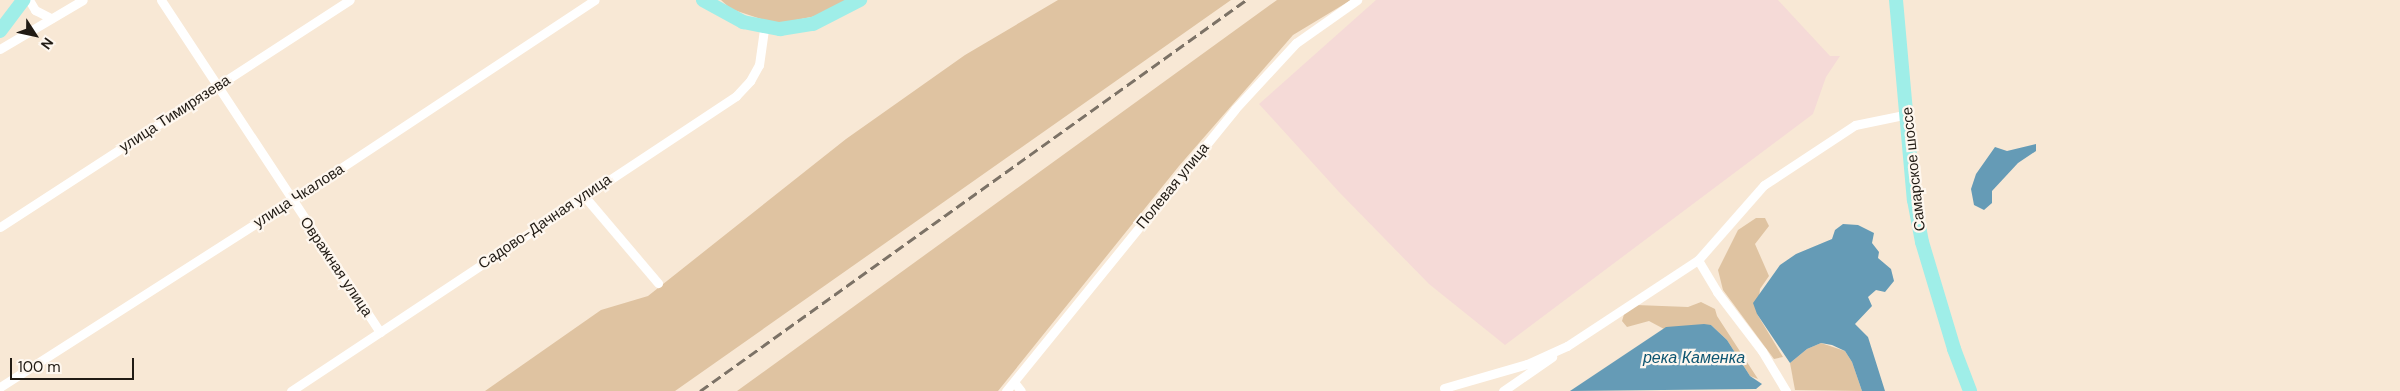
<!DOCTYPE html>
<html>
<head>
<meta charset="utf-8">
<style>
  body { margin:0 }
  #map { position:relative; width:2400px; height:391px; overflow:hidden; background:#f8e8d5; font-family:"DM Sans",sans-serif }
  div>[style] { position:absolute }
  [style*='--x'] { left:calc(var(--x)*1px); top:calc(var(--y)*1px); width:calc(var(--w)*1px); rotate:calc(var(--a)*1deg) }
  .industrial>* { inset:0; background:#f5dad7 }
  .green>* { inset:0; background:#dfc3a1 }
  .water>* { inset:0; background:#659bb6 }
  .street>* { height:9px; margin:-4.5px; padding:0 4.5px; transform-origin:4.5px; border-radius:4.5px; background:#fff }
  .primary>* { height:14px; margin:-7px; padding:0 7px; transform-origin:7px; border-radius:7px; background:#9feee8 }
  .rail>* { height:2.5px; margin-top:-1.25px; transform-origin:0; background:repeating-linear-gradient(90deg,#7c7266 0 10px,transparent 0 15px) }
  span { translate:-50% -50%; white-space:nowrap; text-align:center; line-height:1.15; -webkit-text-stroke:4.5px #fef7ef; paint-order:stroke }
  .street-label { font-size:15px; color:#211b14 }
  .water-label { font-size:16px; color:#0e5571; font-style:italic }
  .north { position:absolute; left:10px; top:10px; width:50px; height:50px; -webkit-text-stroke:4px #fef7ef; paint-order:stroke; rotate:125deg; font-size:14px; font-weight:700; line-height:20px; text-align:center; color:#211b14 }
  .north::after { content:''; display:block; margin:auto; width:18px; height:22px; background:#211b14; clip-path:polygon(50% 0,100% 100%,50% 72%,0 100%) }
  .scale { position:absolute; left:10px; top:358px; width:124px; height:22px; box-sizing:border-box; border:2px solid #211b14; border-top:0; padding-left:6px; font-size:15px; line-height:18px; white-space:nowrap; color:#211b14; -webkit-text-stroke:4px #fef7ef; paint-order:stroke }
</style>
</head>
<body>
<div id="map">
  <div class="industrial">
    <div style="clip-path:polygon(1376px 0,1778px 0,1830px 56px,1840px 56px,1826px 77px,1813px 114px,1505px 345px,1429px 284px,1339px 192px,1259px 104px)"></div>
  </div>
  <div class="green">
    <div style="clip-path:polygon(721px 0,849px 0,826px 14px,776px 24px,731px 9px)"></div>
    <div style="clip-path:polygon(1058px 0,1231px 0,675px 391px,485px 391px,601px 310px,648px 296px,846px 139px,965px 55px)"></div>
    <div style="clip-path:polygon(1277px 0,1351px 0,1293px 35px,1179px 166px,998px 391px,737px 391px)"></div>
    <div style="clip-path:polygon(1756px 218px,1765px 218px,1769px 226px,1755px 244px,1769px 276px,1760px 289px,1757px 314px,1783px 357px,1774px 359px,1723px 290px,1718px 270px,1738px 230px)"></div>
    <div style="clip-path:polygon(1701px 302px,1715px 309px,1717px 316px,1758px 379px,1750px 376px,1727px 340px,1711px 325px,1664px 329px,1649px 321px,1627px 327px,1622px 321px,1625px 311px,1636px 305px,1688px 307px)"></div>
    <div style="clip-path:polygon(1821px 343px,1845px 351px,1852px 362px,1862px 391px,1795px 390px,1790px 363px,1807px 349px)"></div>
  </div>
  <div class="water">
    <div style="clip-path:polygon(2036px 144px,2036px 151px,2018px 163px,1992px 191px,1992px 203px,1984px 210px,1974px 205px,1971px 189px,1976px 174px,1995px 147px,2007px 151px)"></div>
    <div style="clip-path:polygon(1843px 224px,1858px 225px,1874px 233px,1872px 243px,1879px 252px,1878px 258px,1891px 269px,1894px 281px,1885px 292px,1876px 290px,1868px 297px,1872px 306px,1855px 324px,1868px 337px,1885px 391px,1862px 391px,1852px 362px,1845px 351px,1832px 345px,1821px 343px,1807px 349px,1790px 363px,1757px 314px,1753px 303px,1780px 265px,1796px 254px,1832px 239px,1835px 230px)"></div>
    <div style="clip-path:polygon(1704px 324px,1711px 325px,1727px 340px,1750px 376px,1762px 384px,1756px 389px,1570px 391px,1666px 327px)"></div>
  </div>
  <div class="street">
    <div style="--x:29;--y:0;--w:12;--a:59"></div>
    <div style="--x:35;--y:10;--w:18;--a:27"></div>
    <div style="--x:161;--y:0;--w:398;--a:56.6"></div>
    <div style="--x:0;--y:49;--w:96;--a:-30.6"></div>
    <div style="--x:585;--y:197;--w:113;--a:49.7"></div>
    <div style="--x:0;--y:227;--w:417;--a:-33"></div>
    <div style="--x:1698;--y:260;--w:37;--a:59"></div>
    <div style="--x:1717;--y:292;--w:74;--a:52.7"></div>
    <div style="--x:1762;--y:351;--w:47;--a:59"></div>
    <div style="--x:1014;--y:382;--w:11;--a:52"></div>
    <div style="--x:0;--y:387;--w:345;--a:-32.6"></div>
    <div style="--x:291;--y:201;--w:364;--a:-33.5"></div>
    <div style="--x:1444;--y:388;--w:86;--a:-16.1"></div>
    <div style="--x:1527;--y:364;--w:44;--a:-24.2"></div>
    <div style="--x:1567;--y:346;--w:157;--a:-33.3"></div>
    <div style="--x:1698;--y:260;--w:100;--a:-48.7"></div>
    <div style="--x:1764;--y:185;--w:109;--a:-33.4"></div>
    <div style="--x:1855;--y:125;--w:54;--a:-11.7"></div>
    <div style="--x:291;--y:391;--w:534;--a:-33.54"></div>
    <div style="--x:736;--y:96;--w:21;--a:-47"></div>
    <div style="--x:750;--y:81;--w:18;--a:-61"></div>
    <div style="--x:759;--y:65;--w:37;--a:-82"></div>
    <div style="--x:1006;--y:391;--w:363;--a:-50.9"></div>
    <div style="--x:1235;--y:109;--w:90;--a:-47.3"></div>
    <div style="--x:1296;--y:43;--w:75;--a:-35.2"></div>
    <div style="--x:1503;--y:391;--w:60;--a:-34.8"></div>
  </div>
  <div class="primary">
    <div style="--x:703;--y:0;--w:46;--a:28.8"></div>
    <div style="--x:743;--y:22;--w:38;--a:11"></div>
    <div style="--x:780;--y:29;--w:33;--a:-9"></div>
    <div style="--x:813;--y:24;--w:53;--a:-27.1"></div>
    <div style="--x:1896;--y:0;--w:201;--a:84.9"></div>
    <div style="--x:1914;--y:200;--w:43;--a:79.2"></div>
    <div style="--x:1922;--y:242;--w:112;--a:73.3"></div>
    <div style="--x:1954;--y:349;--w:45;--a:69.1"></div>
    <div style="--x:0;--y:31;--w:39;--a:-53"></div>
  </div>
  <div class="rail">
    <div style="--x:700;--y:391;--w:672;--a:-35.61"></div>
  </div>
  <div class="street-label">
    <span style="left:175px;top:114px;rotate:-33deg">улица Тимирязева</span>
    <span style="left:1914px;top:169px;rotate:-96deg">Самарское шоссе</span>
    <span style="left:1173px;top:186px;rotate:-51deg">Полевая улица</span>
    <span style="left:299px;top:196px;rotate:-33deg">улица Чкалова</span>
    <span style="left:545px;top:222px;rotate:-34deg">Садово-Дачная улица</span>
    <span style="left:336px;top:267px;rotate:56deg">Овражная улица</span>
  </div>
  <div class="water-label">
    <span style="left:1694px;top:358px">река Каменка</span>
  </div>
  <div class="north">N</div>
  <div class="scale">100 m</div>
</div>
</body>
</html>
